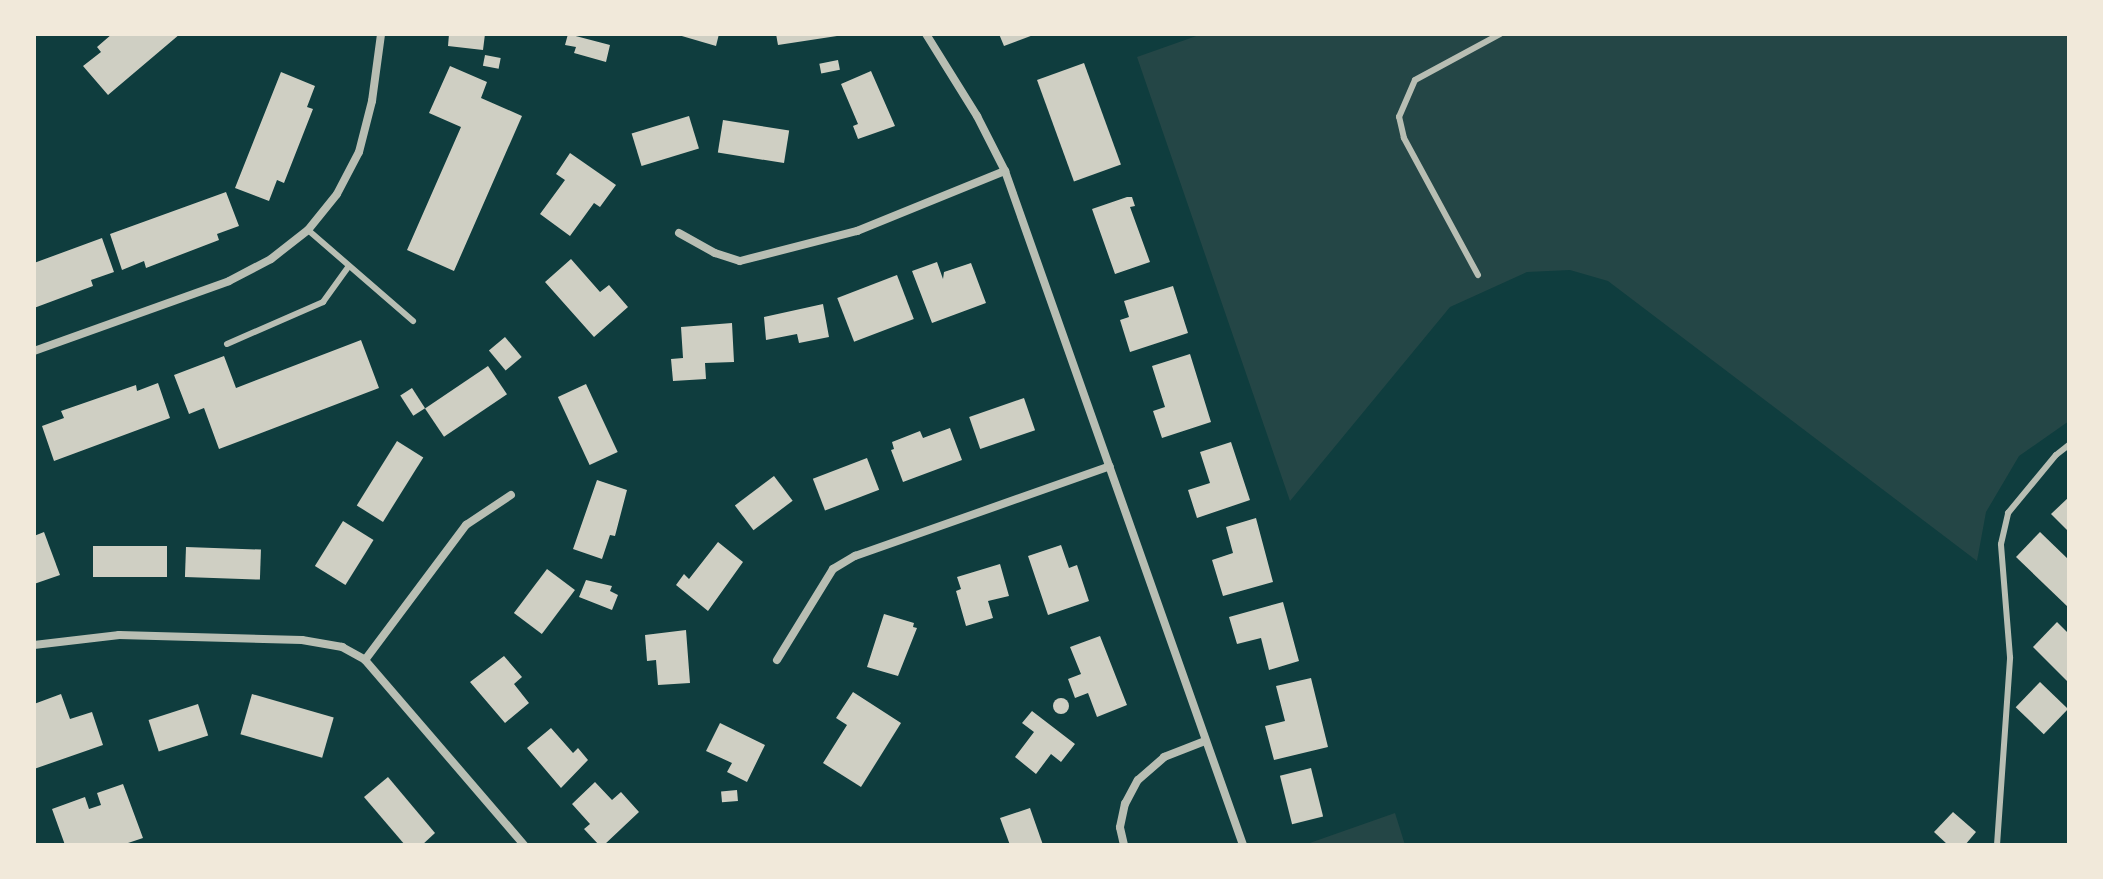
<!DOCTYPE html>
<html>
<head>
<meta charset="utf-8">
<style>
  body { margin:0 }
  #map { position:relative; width:2103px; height:879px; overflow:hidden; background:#0f3d3e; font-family:Quicksand,sans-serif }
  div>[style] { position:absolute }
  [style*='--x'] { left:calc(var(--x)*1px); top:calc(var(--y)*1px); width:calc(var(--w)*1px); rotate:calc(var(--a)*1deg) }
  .green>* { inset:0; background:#244646 }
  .building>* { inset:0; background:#cfcfc3; transform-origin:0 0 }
  .round { border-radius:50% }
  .service>* { height:6px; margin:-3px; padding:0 3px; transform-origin:3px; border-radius:3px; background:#b8beb3 }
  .minor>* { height:8px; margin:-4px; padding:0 4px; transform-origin:4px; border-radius:4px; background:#b8beb3 }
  span { translate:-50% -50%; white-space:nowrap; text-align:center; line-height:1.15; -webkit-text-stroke:6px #f1e9da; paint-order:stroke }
  .frame { position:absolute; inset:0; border:36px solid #f1e9da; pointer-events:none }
</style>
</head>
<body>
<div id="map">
  <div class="green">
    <div style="clip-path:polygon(1202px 34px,2069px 34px,2069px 421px,2019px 456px,1986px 512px,1977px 561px,1608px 281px,1570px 270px,1527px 272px,1450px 307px,1290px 501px,1137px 57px)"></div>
    <div style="clip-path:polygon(1395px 813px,1405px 845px,1304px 845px)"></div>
  </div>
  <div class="building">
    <div style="clip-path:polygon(112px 34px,180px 34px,108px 95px,83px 66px,101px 52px,97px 47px)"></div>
    <div style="clip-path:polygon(449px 34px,485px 34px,483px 50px,448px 46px)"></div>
    <div style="clip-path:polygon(568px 34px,610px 45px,606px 62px,574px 53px,576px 47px,565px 45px)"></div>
    <div style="clip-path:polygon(675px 34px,719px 34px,716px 46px)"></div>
    <div style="clip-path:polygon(776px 34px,837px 34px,837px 36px,778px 45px)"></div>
    <div style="clip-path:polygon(999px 34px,1036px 34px,1004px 46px)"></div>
    <div style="left:485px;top:55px;width:16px;height:11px;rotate:11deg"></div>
    <div style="left:838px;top:60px;width:10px;height:19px;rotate:79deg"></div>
    <div style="left:1084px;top:63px;width:108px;height:50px;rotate:70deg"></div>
    <div style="clip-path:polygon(450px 66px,487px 82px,481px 98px,522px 116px,454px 271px,407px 250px,461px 127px,429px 113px)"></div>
    <div style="clip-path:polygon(871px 71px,895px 126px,858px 139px,853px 126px,858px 124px,841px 84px)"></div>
    <div style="clip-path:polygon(281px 72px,315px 86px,307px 107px,313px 109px,284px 183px,277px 180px,269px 201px,235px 188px)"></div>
    <div style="left:689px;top:116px;width:34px;height:60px;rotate:73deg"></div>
    <div style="left:723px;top:120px;width:67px;height:33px;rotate:9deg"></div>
    <div style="clip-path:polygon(570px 153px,616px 185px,600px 207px,594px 203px,570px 236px,540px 214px,565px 180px,556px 174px)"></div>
    <div style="clip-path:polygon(226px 192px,239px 226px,217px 234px,219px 240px,146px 268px,144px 261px,122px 270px,110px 234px)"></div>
    <div style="clip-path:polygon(1127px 197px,1132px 197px,1135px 206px,1130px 207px,1150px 262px,1115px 274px,1092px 209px)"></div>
    <div style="clip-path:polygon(102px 238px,114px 272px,91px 280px,93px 286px,34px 308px,34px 263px)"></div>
    <div style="clip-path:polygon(571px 259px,600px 292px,609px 285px,628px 307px,594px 337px,545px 282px)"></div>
    <div style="clip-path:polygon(937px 262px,943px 279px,944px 272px,971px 263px,986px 303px,932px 323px,912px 271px)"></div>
    <div style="left:897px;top:275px;width:47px;height:64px;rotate:69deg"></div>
    <div style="clip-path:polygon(1173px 286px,1188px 333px,1130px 352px,1120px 320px,1129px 317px,1124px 301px)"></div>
    <div style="clip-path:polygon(823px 304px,829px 337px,799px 343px,797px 334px,766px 340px,764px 317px)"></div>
    <div style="clip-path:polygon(732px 323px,734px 362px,705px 363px,706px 379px,673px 381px,671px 359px,683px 358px,681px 327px)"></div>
    <div style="left:505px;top:337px;width:26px;height:21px;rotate:50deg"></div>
    <div style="clip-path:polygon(361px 340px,379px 388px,219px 449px,204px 408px,189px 414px,174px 375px,224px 356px,236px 388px)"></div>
    <div style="clip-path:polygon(1190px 354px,1211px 422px,1162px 438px,1153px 411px,1165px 407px,1152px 366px)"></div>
    <div style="left:488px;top:366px;width:34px;height:76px;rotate:56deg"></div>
    <div style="clip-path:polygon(158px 383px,170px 418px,54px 461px,42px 426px,64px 418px,61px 411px,136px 385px,137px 391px)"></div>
    <div style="left:586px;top:384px;width:75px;height:31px;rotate:65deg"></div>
    <div style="left:412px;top:388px;width:24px;height:14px;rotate:57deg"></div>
    <div style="left:1024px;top:398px;width:34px;height:58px;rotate:71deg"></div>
    <div style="clip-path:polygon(950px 428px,962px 460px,903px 482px,891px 450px,894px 449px,892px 442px,920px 431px,923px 438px)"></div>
    <div style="left:397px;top:441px;width:31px;height:76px;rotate:32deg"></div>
    <div style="clip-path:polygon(1231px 442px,1250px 500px,1197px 518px,1188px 490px,1210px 483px,1200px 452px)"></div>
    <div style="left:867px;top:458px;width:34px;height:58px;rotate:69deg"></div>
    <div style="left:774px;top:476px;width:31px;height:49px;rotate:53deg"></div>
    <div style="clip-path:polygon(597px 480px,627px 490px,615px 536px,610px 535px,602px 559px,573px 549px)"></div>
    <div style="clip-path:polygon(2069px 497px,2069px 532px,2051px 514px)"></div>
    <div style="clip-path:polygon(1256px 518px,1273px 582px,1223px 596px,1212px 560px,1233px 553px,1226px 527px)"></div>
    <div style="left:343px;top:521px;width:36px;height:53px;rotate:32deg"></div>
    <div style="clip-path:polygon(44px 532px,60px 575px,34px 584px,34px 536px)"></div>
    <div style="clip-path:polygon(2040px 532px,2069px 560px,2069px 608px,2016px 557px)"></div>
    <div style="clip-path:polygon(718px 542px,743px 562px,708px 611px,676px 585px,684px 574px,689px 579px)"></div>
    <div style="clip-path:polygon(1061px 545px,1069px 568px,1077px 565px,1089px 601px,1048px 615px,1028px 556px)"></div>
    <div style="left:93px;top:546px;width:74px;height:31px"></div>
    <div style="left:186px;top:547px;width:75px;height:30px;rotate:2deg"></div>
    <div style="clip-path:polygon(1000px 564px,1009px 596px,988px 601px,993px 618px,966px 626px,956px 591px,961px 589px,957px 577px)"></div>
    <div style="left:547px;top:569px;width:35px;height:55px;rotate:37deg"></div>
    <div style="clip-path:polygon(586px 580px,612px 586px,610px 591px,618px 595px,612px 610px,579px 597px)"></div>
    <div style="clip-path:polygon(1283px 602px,1299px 661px,1269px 670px,1261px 638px,1237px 644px,1229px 617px)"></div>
    <div style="clip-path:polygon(884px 614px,914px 623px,913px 627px,917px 628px,898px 676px,867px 667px)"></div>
    <div style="clip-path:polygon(2057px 622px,2069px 634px,2069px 683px,2033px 647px)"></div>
    <div style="clip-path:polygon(686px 630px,690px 683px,658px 685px,656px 660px,647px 661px,645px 635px)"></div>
    <div style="clip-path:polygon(1100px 636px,1127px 705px,1097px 717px,1088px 693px,1075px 698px,1068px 679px,1081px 674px,1070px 647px)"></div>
    <div style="clip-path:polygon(504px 656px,522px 677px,514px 684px,529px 703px,505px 723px,470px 682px)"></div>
    <div style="clip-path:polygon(1311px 678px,1328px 747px,1274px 760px,1265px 726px,1285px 721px,1276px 686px)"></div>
    <div style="left:2040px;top:682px;width:39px;height:35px;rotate:44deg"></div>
    <div style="clip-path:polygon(853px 692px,901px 723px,861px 787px,823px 763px,847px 725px,836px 718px)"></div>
    <div style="clip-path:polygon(61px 694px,70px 719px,92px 712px,103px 745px,34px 769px,34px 704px)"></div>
    <div style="left:252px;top:694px;width:85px;height:42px;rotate:16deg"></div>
    <div class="round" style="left:1053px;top:698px;width:16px;height:16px"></div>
    <div style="left:198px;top:704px;width:33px;height:52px;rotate:72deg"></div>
    <div style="clip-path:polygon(1032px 711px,1075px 744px,1061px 762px,1051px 754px,1036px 774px,1015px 757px,1034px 732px,1022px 723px)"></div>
    <div style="clip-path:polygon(720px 723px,765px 745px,747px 782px,727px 772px,732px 763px,706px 751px)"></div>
    <div style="clip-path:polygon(551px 728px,573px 753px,578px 748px,588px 760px,561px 788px,527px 748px)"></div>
    <div style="left:1311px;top:768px;width:50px;height:32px;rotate:76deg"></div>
    <div style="clip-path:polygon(388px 777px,435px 833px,422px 845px,405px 845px,364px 797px)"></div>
    <div style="clip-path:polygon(595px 782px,612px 800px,621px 792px,639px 812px,604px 845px,599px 845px,584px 829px,590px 824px,572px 804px)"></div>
    <div style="clip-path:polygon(123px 784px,143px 838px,122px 845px,65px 845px,52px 809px,85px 797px,89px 809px,101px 805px,97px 793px)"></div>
    <div style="left:737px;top:790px;width:11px;height:16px;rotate:85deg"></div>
    <div style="clip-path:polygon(1030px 808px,1043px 845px,1010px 845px,1000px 818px)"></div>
    <div style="clip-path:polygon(1953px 812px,1976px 832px,1965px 845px,1948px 845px,1934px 832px)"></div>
  </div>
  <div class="service">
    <div style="--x:308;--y:230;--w:139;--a:40.9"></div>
    <div style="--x:1478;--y:275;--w:156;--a:-118.4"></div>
    <div style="--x:1404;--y:138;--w:22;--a:-103"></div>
    <div style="--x:1399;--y:117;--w:40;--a:-66.6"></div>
    <div style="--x:1415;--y:80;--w:97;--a:-28.4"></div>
    <div style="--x:227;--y:344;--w:105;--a:-23.6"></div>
    <div style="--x:323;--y:302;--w:44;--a:-54.2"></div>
    <div style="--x:1997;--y:845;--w:188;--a:-86"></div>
    <div style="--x:2010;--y:657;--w:113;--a:-94.6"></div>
    <div style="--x:2001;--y:544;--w:32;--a:-77"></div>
    <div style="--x:2008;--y:513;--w:75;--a:-50.4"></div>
    <div style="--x:2056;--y:455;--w:16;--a:-38"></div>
  </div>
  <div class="minor">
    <div style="--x:926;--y:34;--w:97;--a:58.1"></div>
    <div style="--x:977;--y:116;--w:62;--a:63"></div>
    <div style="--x:1005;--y:171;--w:715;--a:70.55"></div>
    <div style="--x:679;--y:233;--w:41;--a:29.1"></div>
    <div style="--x:715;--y:253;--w:26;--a:18"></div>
    <div style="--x:740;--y:261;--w:121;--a:-14.4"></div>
    <div style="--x:857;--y:231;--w:160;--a:-22.1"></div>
    <div style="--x:34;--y:351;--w:207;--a:-19.7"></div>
    <div style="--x:229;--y:281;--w:47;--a:-27.6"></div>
    <div style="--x:271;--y:259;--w:47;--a:-38.1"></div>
    <div style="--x:308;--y:230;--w:46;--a:-51.1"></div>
    <div style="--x:337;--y:194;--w:47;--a:-62.4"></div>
    <div style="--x:359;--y:152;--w:53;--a:-75.7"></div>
    <div style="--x:372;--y:101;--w:68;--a:-82.3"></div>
    <div style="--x:34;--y:645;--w:86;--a:-6.7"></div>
    <div style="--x:119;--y:635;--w:183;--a:1.6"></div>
    <div style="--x:302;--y:640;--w:41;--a:9.9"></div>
    <div style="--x:342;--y:647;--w:26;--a:29"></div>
    <div style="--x:365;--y:660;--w:244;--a:49.3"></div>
    <div style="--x:365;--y:660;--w:169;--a:-53.2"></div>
    <div style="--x:466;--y:525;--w:54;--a:-33.7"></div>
    <div style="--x:777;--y:660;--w:107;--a:-58.4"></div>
    <div style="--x:833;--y:569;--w:26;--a:-31"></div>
    <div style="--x:855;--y:556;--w:270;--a:-19.4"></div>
    <div style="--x:1124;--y:845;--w:18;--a:-103"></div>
    <div style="--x:1120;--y:827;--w:24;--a:-78"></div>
    <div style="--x:1125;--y:804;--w:27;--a:-62"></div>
    <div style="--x:1138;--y:780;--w:35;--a:-41"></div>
    <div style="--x:1164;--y:757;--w:44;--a:-21.3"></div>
  </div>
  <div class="frame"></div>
</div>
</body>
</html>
